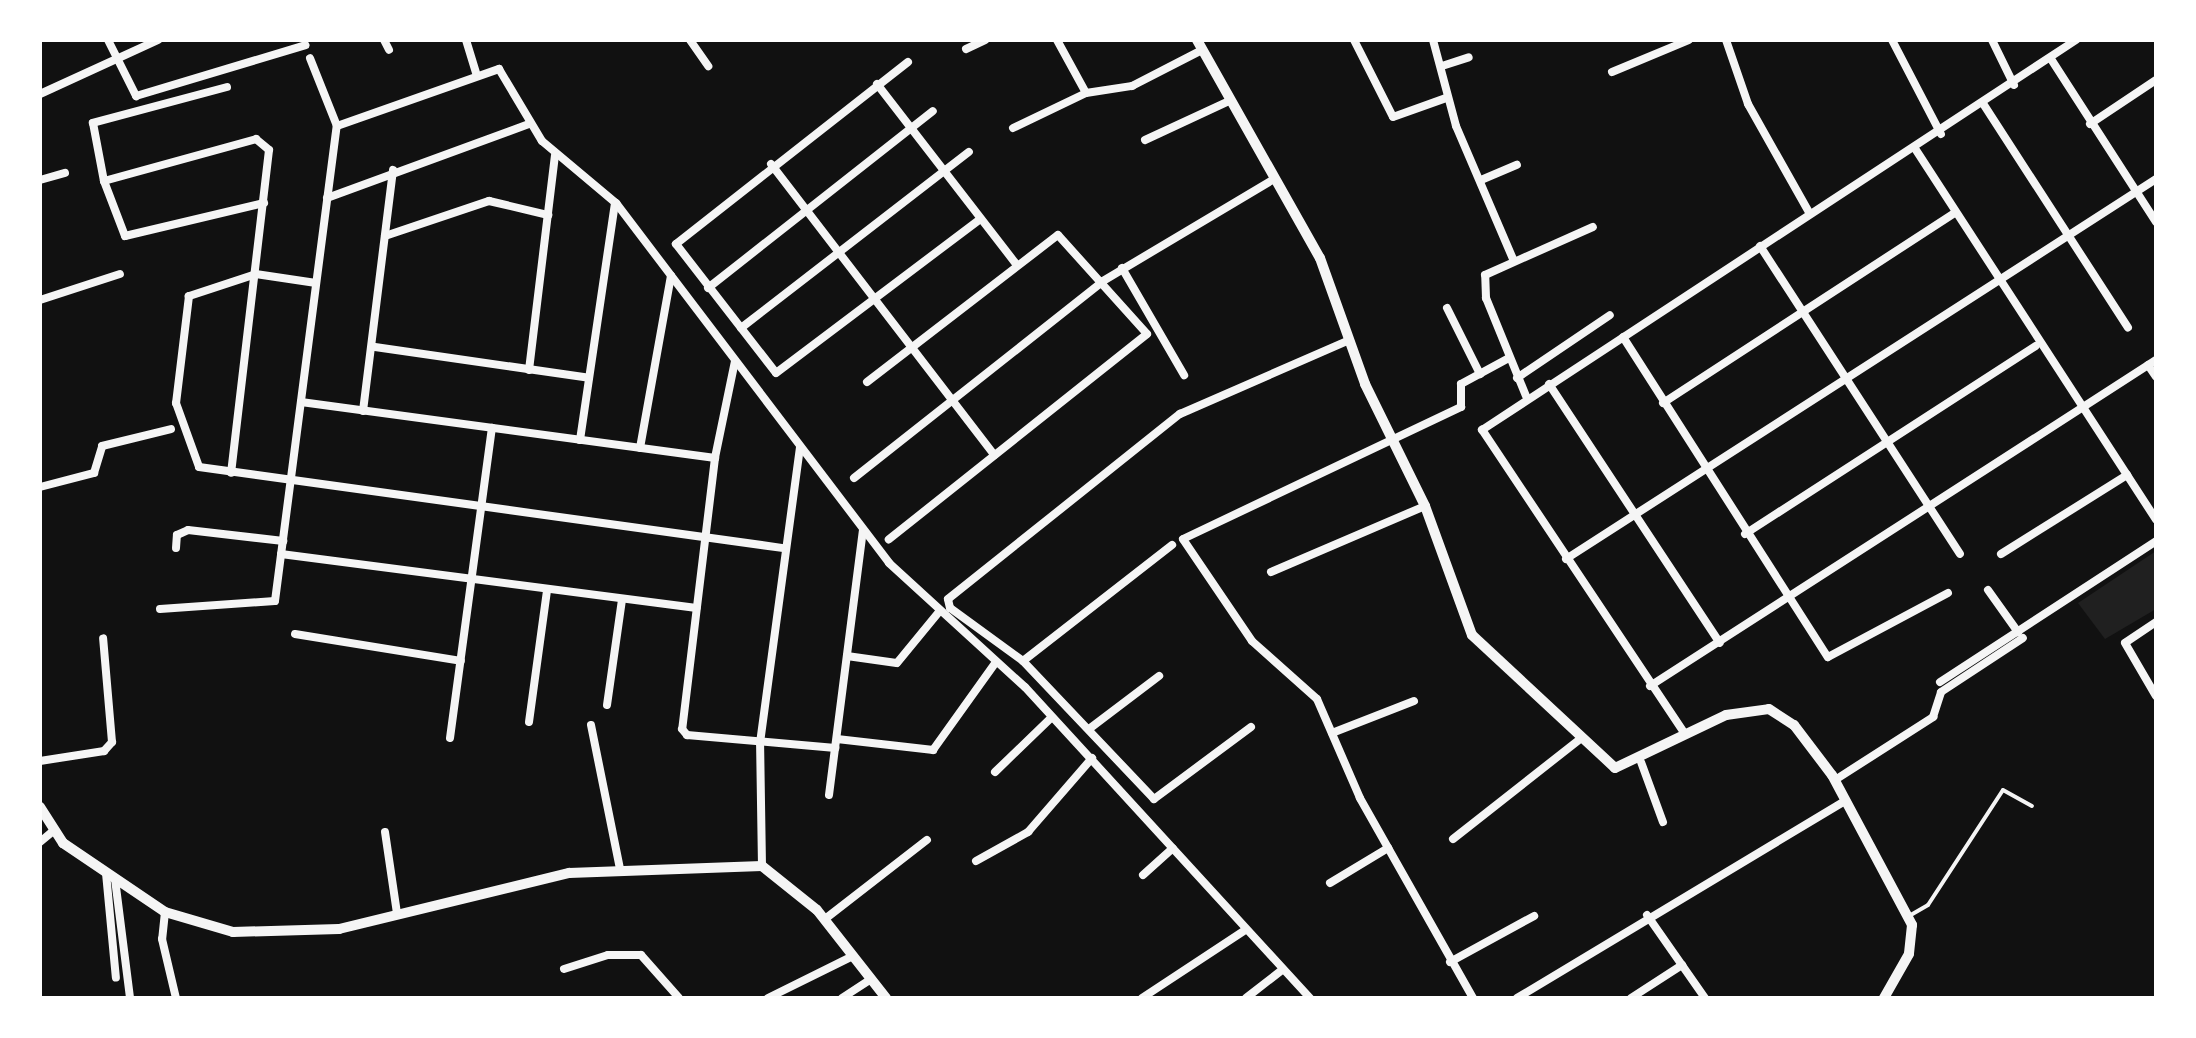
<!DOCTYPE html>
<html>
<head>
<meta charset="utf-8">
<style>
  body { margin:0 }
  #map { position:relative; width:2196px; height:1038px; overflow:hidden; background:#111; font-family:"Alegreya Sans",sans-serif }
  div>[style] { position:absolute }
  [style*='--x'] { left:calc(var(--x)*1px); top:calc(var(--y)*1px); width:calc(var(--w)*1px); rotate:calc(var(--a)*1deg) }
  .green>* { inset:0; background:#202020 }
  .service>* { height:4px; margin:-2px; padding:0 2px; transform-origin:2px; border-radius:2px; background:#f5f5f5 }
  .minor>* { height:8px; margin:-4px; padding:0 4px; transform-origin:4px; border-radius:4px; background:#f5f5f5 }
  .tertiary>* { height:10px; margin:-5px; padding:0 5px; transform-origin:5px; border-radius:5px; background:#f5f5f5 }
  span { translate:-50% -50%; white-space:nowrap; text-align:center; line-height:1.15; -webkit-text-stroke:6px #fff; paint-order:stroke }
  .frame { position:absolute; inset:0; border:42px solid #fff; pointer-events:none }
</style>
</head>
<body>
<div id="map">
  <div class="green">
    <div style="clip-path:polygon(2156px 551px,2156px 609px,2105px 639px,2078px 603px)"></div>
  </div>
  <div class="service">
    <div style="--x:1909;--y:916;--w:22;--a:-30"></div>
    <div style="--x:1928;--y:905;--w:137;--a:-56.9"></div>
    <div style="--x:2003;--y:790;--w:33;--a:29"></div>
  </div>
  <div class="minor">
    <div style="--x:108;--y:40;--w:63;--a:63.4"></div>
    <div style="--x:136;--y:96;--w:177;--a:-16.7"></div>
    <div style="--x:384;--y:40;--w:11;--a:63"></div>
    <div style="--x:466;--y:40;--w:34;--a:73"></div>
    <div style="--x:690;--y:40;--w:32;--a:55"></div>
    <div style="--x:1057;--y:40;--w:60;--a:61.3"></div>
    <div style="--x:1354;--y:40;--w:86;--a:63.1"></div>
    <div style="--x:1393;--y:117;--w:56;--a:-19.7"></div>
    <div style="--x:1433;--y:40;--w:89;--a:75"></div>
    <div style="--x:1456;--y:126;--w:147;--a:66.8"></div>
    <div style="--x:1726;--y:40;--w:68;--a:71"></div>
    <div style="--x:1748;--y:104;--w:126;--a:60.6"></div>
    <div style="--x:1892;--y:40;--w:106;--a:62.5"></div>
    <div style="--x:1992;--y:40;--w:50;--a:63.9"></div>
    <div style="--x:966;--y:49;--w:21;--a:-25"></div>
    <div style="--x:2051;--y:59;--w:194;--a:57.2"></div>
    <div style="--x:908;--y:62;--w:295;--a:141.9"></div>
    <div style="--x:676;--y:244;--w:163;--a:52.2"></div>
    <div style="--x:776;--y:373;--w:253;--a:-37"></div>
    <div style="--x:1442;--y:66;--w:28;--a:-18"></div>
    <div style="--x:1612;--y:72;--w:83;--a:-22.6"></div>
    <div style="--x:877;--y:84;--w:229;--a:52.3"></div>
    <div style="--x:227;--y:87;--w:139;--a:165"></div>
    <div style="--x:93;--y:123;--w:59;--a:79.3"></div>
    <div style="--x:104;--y:181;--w:59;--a:69.1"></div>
    <div style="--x:125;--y:236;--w:143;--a:-13.4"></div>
    <div style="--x:40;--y:94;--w:130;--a:-24.6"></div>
    <div style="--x:1984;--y:105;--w:265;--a:57.1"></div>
    <div style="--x:2090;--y:124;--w:79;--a:-33.7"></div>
    <div style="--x:337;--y:126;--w:172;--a:-19.4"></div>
    <div style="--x:499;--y:69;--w:84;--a:59.2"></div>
    <div style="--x:542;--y:141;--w:97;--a:40"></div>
    <div style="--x:616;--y:203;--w:452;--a:52.8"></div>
    <div style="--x:889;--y:563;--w:184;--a:42.4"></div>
    <div style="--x:1025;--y:687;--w:422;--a:47.5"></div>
    <div style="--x:1013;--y:128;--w:81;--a:-25.6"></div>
    <div style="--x:1086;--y:93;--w:47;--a:-8.7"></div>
    <div style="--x:1132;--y:86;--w:79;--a:-27.2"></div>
    <div style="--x:1145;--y:140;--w:90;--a:-24.9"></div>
    <div style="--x:1916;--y:150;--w:441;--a:57"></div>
    <div style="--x:771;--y:164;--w:367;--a:52.5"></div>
    <div style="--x:40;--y:180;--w:26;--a:-16"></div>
    <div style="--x:1481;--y:180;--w:39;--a:-23"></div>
    <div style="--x:104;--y:181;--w:158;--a:-15.4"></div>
    <div style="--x:256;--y:139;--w:17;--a:40"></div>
    <div style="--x:269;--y:150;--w:325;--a:96.7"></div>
    <div style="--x:327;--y:198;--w:215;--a:-20.1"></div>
    <div style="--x:385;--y:236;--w:110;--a:-18.6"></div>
    <div style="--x:489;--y:201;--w:61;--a:13.3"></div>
    <div style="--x:1760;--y:246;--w:367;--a:57"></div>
    <div style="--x:1122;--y:268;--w:124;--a:59.9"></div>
    <div style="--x:316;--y:283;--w:61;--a:-171.5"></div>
    <div style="--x:256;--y:274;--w:71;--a:161.8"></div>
    <div style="--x:189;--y:296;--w:108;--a:96.9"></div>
    <div style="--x:176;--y:403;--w:68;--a:70.2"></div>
    <div style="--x:199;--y:467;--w:590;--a:7.9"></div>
    <div style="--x:708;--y:288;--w:286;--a:-38.2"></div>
    <div style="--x:40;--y:300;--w:84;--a:-18"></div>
    <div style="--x:1447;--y:308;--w:74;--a:63.4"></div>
    <div style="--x:741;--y:328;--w:288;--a:-37.7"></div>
    <div style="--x:1623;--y:337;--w:380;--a:57.4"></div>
    <div style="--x:1828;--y:657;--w:136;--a:-28.1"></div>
    <div style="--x:375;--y:347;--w:216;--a:8.2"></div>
    <div style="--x:735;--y:361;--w:99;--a:101.7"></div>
    <div style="--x:715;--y:458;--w:273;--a:96.9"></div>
    <div style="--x:682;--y:729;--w:8;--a:50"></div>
    <div style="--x:687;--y:735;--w:149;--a:5"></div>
    <div style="--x:2148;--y:365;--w:14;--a:56"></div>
    <div style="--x:529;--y:370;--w:216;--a:-83.1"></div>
    <div style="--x:1517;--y:378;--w:112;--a:-34.1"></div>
    <div style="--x:867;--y:382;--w:241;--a:-37.6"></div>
    <div style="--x:1058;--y:235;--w:133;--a:48"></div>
    <div style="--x:1147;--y:334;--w:330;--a:141.5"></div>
    <div style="--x:1549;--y:384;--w:310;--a:56.6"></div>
    <div style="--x:1526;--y:396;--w:106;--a:-112.2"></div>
    <div style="--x:1486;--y:298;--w:23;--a:-92"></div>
    <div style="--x:1485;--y:275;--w:118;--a:-24"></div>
    <div style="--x:301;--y:402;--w:418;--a:7.7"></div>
    <div style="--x:1663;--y:403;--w:346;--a:-33.1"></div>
    <div style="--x:363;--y:411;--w:243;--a:-82.9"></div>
    <div style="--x:580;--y:440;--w:239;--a:-81.6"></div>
    <div style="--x:640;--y:448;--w:175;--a:-79.8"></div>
    <div style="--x:854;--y:478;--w:318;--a:-38.3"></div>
    <div style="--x:1103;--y:281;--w:196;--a:-30.8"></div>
    <div style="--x:40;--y:487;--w:56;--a:-14.5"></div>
    <div style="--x:94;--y:473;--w:28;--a:-73"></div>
    <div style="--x:102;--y:446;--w:71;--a:-13.8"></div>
    <div style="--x:1745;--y:534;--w:346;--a:-32.9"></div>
    <div style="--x:176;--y:548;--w:13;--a:-86"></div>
    <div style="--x:177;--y:535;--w:12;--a:-24"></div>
    <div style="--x:188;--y:530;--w:96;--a:6.6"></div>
    <div style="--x:281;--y:554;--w:419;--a:7.4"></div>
    <div style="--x:2001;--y:554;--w:149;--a:-32.1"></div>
    <div style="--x:1566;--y:559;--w:702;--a:-32.78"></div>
    <div style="--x:1271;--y:572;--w:168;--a:-23.2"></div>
    <div style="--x:1988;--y:590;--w:52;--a:54.5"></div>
    <div style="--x:160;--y:609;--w:115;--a:-4"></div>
    <div style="--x:275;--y:601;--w:479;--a:-82.6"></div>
    <div style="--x:337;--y:126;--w:73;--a:-111.7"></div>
    <div style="--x:2156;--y:622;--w:37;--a:146"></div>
    <div style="--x:2125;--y:643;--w:61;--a:59.7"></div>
    <div style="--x:295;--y:634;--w:168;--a:9.2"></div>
    <div style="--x:847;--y:656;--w:50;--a:8"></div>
    <div style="--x:897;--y:663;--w:65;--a:-50.6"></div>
    <div style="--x:1023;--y:661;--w:189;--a:-37.9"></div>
    <div style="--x:1940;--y:682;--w:258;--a:-33.1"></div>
    <div style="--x:1650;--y:686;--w:602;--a:-32.79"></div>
    <div style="--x:607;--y:705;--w:107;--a:-81.9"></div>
    <div style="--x:529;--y:722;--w:133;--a:-82.2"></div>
    <div style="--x:591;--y:725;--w:147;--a:78.6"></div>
    <div style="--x:1251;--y:727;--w:121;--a:143.4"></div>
    <div style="--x:1154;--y:799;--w:190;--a:-133.5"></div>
    <div style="--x:1023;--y:661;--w:90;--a:-144"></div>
    <div style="--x:950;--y:608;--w:9;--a:-103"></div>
    <div style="--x:948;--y:599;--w:297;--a:-38.6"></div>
    <div style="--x:1180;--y:414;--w:184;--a:-23.6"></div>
    <div style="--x:1089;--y:729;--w:88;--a:-37.1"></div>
    <div style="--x:1332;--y:733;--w:88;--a:-21.3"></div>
    <div style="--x:1685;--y:734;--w:366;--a:-123.7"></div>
    <div style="--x:1482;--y:430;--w:711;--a:-33.29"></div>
    <div style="--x:450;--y:738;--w:313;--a:-82.3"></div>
    <div style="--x:837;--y:739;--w:97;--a:6.5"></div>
    <div style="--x:933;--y:750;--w:108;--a:-54.4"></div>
    <div style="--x:40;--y:761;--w:65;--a:-8.9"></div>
    <div style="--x:104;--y:751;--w:12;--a:-48"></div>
    <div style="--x:112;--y:742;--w:104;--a:-94.9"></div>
    <div style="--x:1641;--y:762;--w:64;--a:69.9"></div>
    <div style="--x:995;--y:772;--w:79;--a:-44"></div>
    <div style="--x:1835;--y:780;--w:117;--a:-32.7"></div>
    <div style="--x:1933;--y:717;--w:26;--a:-72"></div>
    <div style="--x:1941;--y:692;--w:98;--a:-33.4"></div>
    <div style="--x:829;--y:795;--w:266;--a:-82.7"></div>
    <div style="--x:385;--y:832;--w:82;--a:81.6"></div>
    <div style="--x:1453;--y:839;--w:160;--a:-38.2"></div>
    <div style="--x:40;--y:842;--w:17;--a:-40"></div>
    <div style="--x:976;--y:861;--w:60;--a:-29.1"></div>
    <div style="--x:1028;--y:832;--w:98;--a:-49.1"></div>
    <div style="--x:762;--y:866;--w:123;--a:-90.9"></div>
    <div style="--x:760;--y:743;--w:299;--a:-82.3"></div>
    <div style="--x:106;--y:873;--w:105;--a:84.6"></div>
    <div style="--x:1143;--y:875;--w:40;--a:-42"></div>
    <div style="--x:115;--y:879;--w:120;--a:82.8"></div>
    <div style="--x:1330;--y:883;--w:68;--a:-31.1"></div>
    <div style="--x:165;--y:912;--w:27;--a:96"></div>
    <div style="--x:162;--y:939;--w:61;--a:76.7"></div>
    <div style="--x:1647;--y:915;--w:101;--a:55.1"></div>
    <div style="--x:825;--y:919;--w:129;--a:-37.8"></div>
    <div style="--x:1450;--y:962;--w:96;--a:-28.7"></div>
    <div style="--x:564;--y:969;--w:46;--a:-17.7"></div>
    <div style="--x:608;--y:955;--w:33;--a:0"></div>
    <div style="--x:641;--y:955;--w:57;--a:48.5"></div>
    <div style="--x:768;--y:998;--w:95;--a:-26.3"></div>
    <div style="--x:842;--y:998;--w:35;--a:-33"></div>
    <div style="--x:1142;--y:998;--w:123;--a:-33.4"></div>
    <div style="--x:1246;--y:998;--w:46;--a:-37.9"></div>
    <div style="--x:1473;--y:998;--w:230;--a:-119.5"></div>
    <div style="--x:1360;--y:798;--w:108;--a:-113.5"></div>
    <div style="--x:1317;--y:699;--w:87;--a:-138.3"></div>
    <div style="--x:1252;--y:641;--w:123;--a:-124.1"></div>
    <div style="--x:1183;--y:539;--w:308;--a:-25.4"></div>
    <div style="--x:1461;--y:407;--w:23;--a:-90"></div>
    <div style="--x:1461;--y:384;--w:55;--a:-28.4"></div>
    <div style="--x:1517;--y:998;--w:384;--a:-31"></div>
    <div style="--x:1631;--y:998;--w:61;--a:-32.9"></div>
  </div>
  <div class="tertiary">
    <div style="--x:1197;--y:40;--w:250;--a:60.6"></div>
    <div style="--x:1320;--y:258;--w:134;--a:70.3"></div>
    <div style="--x:1365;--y:384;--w:136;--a:63.8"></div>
    <div style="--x:1425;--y:506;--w:137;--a:70"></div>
    <div style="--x:1472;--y:635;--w:195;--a:42.9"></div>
    <div style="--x:1615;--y:768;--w:123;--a:-25.5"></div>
    <div style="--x:1726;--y:715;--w:43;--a:-7.9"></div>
    <div style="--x:1769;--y:709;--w:30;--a:33"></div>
    <div style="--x:1794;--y:725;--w:63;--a:52.8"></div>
    <div style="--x:1832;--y:775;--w:170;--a:61.9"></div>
    <div style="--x:1912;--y:925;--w:29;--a:96"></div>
    <div style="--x:1909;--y:954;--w:51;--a:119.6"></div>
    <div style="--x:40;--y:807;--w:43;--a:57.4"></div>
    <div style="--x:63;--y:843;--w:123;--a:34.1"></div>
    <div style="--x:165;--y:912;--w:71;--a:16.4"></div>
    <div style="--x:233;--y:932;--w:106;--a:-1.6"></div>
    <div style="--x:339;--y:929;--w:237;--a:-13.7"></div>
    <div style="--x:569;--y:873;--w:193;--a:-2.1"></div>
    <div style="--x:762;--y:866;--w:70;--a:38.7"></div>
    <div style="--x:817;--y:910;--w:112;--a:51.9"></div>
  </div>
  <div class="frame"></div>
</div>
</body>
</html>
